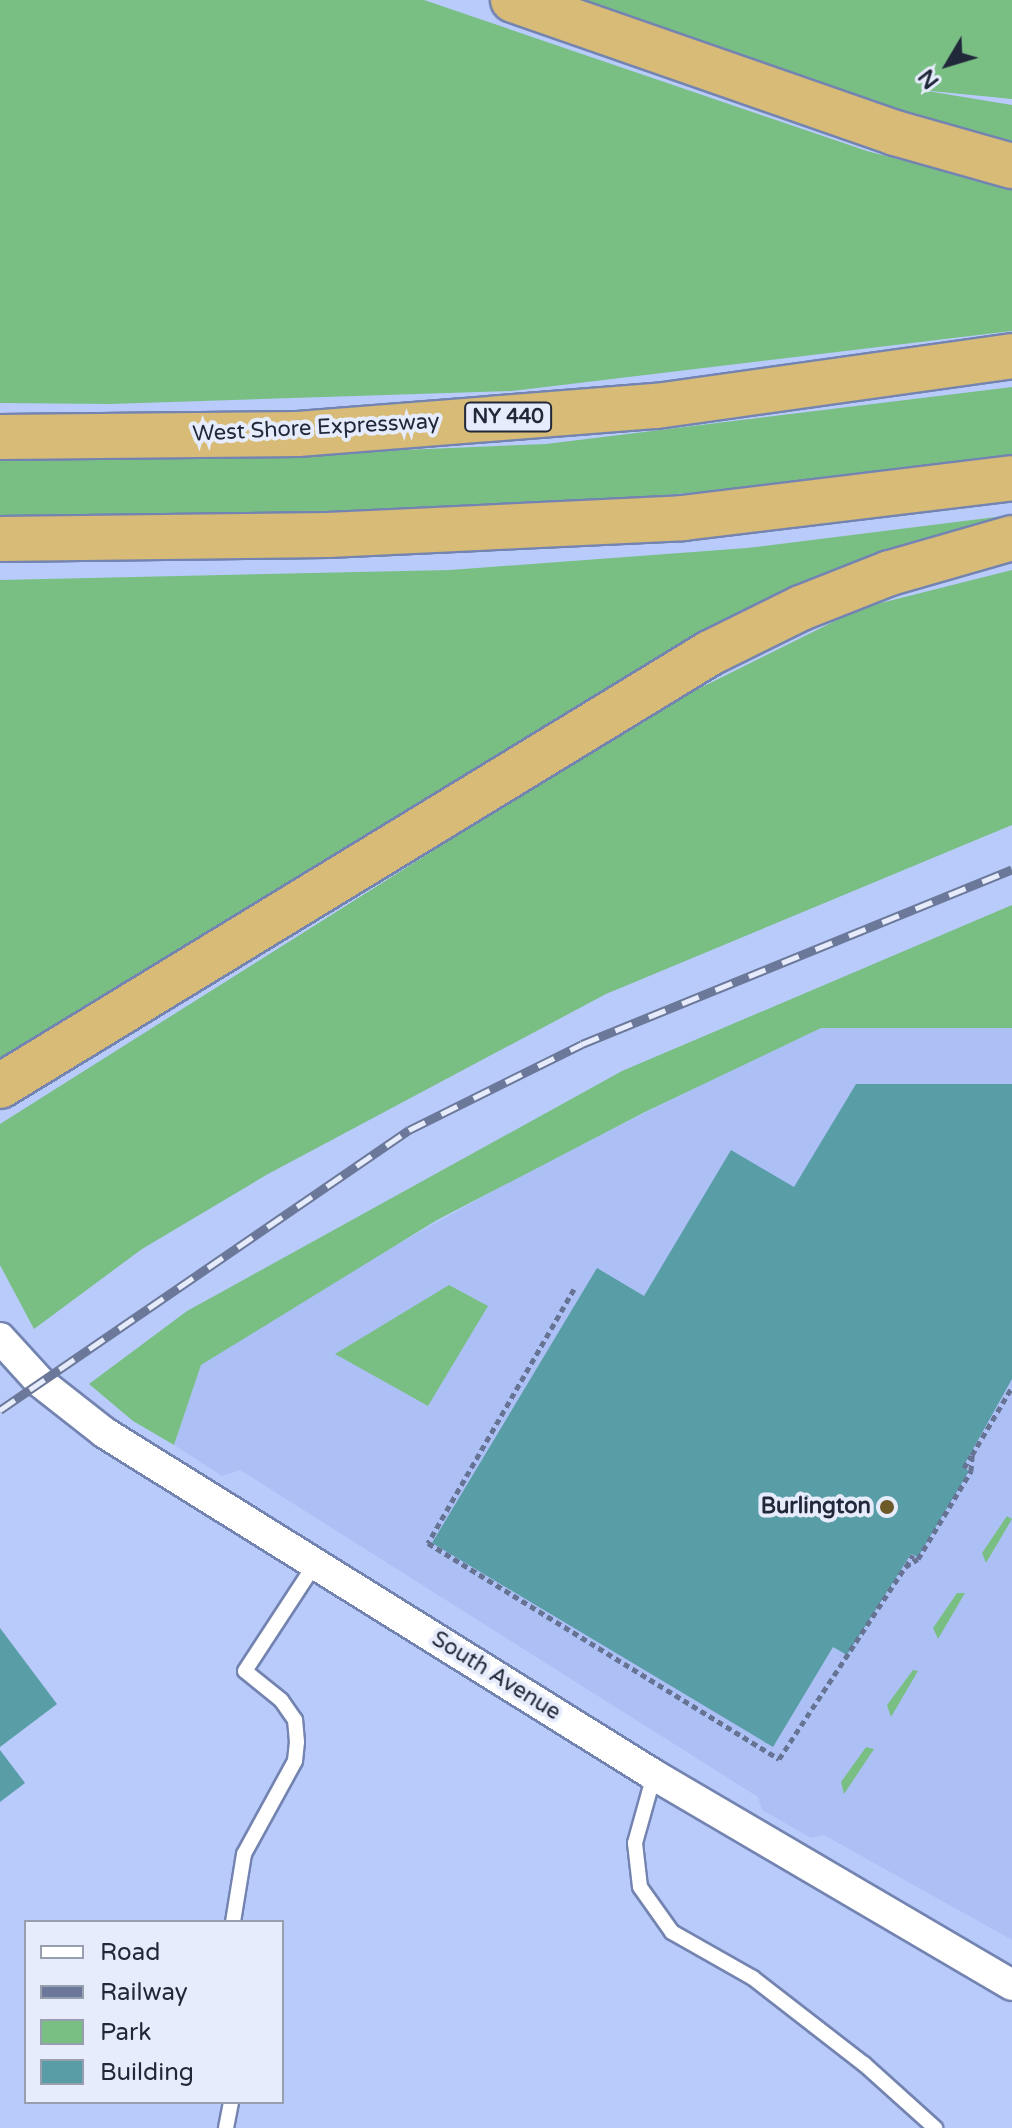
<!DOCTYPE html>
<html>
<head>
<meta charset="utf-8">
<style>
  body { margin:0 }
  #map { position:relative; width:1012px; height:2128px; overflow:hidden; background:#b8cbfb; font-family:"Varela Round",sans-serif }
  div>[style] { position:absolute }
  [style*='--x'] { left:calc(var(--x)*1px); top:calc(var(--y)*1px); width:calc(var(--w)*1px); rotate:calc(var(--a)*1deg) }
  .built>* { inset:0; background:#acc0f6 }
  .green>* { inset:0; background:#79bf84 }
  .building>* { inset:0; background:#599da7 }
  .path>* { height:5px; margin-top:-2.5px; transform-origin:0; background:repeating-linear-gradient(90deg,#667393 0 6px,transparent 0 10px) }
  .roads { filter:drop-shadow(2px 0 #7484b1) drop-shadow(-2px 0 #7484b1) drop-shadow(0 2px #7484b1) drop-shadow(0 -2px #7484b1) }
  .lane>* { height:14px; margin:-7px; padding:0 7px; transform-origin:7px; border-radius:7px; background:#fff }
  .street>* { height:30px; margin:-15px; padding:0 15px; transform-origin:15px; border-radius:15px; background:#fff }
  .highway>* { height:44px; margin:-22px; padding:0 22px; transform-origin:22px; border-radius:22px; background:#d7bb77 }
  .rail>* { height:9px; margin-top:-4.5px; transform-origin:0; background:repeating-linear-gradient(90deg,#e6ecfb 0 18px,#6b7899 0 36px); box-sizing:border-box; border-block:2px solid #6b7899 }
  .dots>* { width:22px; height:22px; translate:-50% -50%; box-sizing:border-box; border:4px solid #e6ecfb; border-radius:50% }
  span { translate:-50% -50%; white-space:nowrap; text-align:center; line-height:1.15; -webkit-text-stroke:8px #e6ecfb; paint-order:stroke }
  .shield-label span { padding:2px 6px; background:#e6ecfb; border:2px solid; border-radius:6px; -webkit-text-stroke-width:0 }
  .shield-label { font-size:20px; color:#21283a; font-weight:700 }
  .street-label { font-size:22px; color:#21283a }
  .poi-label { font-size:22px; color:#21283a; font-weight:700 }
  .right { translate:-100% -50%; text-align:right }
  .legend { position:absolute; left:24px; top:1920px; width:260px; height:184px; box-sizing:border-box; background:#e6ecfb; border:2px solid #979eae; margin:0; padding:10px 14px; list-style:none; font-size:24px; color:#21283a }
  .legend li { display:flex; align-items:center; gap:16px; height:40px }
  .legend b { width:40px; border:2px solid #979eae }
  .north { position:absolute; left:908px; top:24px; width:80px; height:80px; -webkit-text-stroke:6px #e6ecfb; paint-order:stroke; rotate:232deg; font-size:22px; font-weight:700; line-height:32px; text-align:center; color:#21283a }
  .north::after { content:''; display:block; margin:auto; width:28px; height:36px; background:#21283a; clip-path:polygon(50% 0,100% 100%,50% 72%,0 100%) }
</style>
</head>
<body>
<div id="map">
  <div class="built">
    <div style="clip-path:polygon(875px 1026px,1012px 1028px,1012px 1940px,824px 1835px,811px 1838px,762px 1810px,758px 1797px,240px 1470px,222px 1476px,174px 1445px,201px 1365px,375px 1257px,529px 1171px,799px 1036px,821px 1028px)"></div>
  </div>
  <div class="green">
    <div style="clip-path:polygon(0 0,424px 0,867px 151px,1012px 189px,1012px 331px,512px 391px,110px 404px,0 403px)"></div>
    <div style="clip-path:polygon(572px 0,1012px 0,1012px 99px,921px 90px,1012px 105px,1012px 144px,847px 97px)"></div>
    <div style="clip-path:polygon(1012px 387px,1012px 457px,926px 471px,545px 506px,0 523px,0 456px,192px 459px,546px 444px)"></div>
    <div style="clip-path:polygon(1012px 515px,1012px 531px,936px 551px,0 1065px,0 580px,450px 570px,747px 548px)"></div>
    <div style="clip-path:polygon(1012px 570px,1012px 825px,606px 994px,268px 1174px,142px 1249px,34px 1329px,0 1265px,0 1124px,656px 710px,861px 608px)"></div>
    <div style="clip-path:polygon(1012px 905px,1012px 1028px,821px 1028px,645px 1112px,437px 1220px,201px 1365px,174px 1445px,133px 1421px,89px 1384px,187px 1311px,622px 1071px)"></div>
    <div style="clip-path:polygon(449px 1285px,488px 1306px,428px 1406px,335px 1354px)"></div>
    <div style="clip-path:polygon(1007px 1516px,1012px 1519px,986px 1563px,982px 1553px)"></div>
    <div style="clip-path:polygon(957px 1593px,965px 1593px,938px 1639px,933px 1628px)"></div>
    <div style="clip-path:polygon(913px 1670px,918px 1671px,891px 1717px,887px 1705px)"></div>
    <div style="clip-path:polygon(866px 1747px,874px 1749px,844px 1794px,841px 1782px)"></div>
  </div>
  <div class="building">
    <div style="clip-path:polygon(856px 1084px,1012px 1084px,1012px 1379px,963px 1467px,969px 1471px,918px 1557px,911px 1554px,847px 1655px,833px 1647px,773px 1747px,432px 1543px,597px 1268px,644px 1296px,731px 1150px,794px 1187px)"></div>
    <div style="clip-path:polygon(0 1628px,57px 1704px,0 1747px)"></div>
    <div style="clip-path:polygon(0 1750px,25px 1783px,0 1802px)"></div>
  </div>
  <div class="path">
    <div style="--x:574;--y:1289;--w:293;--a:119.9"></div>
    <div style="--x:428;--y:1543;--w:412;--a:31.6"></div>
    <div style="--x:779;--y:1759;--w:230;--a:-56.7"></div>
    <div style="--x:905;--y:1567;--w:15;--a:-32"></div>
    <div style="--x:918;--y:1559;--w:103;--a:-58.9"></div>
    <div style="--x:971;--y:1471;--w:16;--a:-86"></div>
    <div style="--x:972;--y:1455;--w:79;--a:-59.5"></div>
    <div style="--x:964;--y:1468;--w:14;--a:-60"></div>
    <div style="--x:906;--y:1567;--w:14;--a:-60"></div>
  </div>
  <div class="roads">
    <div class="lane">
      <div style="--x:654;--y:1775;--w:71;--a:105.6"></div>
      <div style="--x:635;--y:1843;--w:44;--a:83.5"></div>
      <div style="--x:640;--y:1887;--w:55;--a:54.6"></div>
      <div style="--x:672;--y:1932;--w:93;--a:29.6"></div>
      <div style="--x:753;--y:1978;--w:140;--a:37.8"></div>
      <div style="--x:864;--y:2064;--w:96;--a:42"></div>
      <div style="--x:233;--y:1922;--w:69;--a:-80.8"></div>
      <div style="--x:244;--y:1854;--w:106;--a:-61.3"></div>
      <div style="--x:295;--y:1761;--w:19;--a:-84"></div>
      <div style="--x:297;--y:1742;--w:22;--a:-95"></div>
      <div style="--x:295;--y:1720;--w:24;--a:-125"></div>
      <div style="--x:281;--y:1700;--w:46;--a:-141.1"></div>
      <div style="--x:245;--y:1671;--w:128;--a:-56.8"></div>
      <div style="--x:226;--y:2128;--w:26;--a:-79"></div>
    </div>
    <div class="street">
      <div style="--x:0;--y:1338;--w:59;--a:47.7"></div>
      <div style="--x:40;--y:1382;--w:83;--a:38.1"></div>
      <div style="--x:105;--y:1433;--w:647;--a:31.92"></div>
      <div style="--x:654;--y:1775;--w:415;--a:30.4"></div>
    </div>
    <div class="highway">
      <div style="--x:513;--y:0;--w:404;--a:19.2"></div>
      <div style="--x:895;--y:133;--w:122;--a:15.8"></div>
      <div style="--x:0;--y:437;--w:298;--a:-0.6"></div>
      <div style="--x:298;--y:434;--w:360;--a:-4.5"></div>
      <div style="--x:657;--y:406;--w:359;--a:-8"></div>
      <div style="--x:0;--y:539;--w:328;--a:-0.7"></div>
      <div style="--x:328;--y:535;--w:355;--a:-2.7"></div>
      <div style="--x:683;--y:518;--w:331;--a:-6.9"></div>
      <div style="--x:0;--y:1086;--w:832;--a:-31.38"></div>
      <div style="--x:710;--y:653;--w:102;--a:-26.3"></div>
      <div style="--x:801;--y:608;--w:96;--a:-21.5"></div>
      <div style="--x:890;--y:573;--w:127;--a:-16"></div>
    </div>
  </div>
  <div class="rail">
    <div style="--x:0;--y:1410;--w:496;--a:-34.4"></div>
    <div style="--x:409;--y:1130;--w:193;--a:-26.4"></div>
    <div style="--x:582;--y:1044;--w:464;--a:-22.1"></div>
  </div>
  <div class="dots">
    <div style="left:887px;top:1507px;background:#6d5a29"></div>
  </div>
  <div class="shield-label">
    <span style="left:508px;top:417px">NY 440</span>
  </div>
  <div class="street-label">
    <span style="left:316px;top:428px;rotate:-3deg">West Shore Expressway</span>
    <span style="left:496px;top:1676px;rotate:32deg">South Avenue</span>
  </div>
  <div class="poi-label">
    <span class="right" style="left:871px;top:1507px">Burlington</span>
  </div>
  <ul class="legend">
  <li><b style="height:10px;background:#fff"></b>Road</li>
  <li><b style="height:10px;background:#6b7899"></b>Railway</li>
  <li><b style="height:22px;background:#79bf84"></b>Park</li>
  <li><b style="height:22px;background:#599da7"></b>Building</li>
  </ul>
  <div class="north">N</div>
</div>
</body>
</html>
